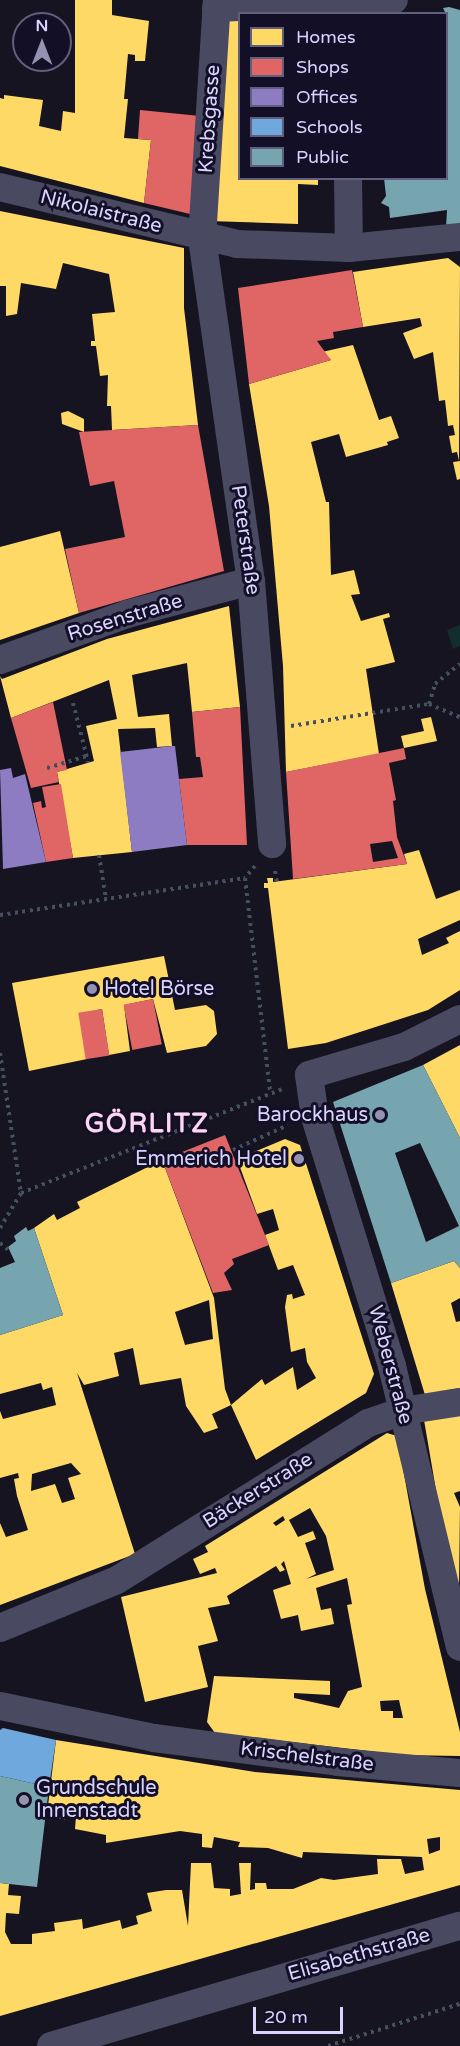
<!DOCTYPE html>
<html>
<head>
<meta charset="utf-8">
<style>
  body { margin:0 }
  #map { position:relative; width:460px; height:2046px; overflow:hidden; background:#161421; font-family:"Varela Round",sans-serif }
  div>[style] { position:absolute }
  [style*='--x'] { left:calc(var(--x)*1px); top:calc(var(--y)*1px); width:calc(var(--w)*1px); rotate:calc(var(--a)*1deg) }
  .green>* { inset:0; background:#132c2d }
  .homes>* { inset:0; background:#ffd966 }
  .shops>* { inset:0; background:#e06666; transform-origin:0 0 }
  .offices>* { inset:0; background:#8e7cc3 }
  .schools>* { inset:0; background:#6fa8dc }
  .public>* { inset:0; background:#76a5af }
  .path>* { height:4px; margin-top:-2px; transform-origin:0; background:repeating-linear-gradient(90deg,#44505f 0 3px,transparent 0 7.5px) }
  .street>* { height:28px; margin:-14px; padding:0 14px; transform-origin:14px; border-radius:14px; background:#4a4962 }
  .dots>* { width:16px; height:16px; translate:-50% -50%; box-sizing:border-box; border:3px solid #130f26; border-radius:50% }
  span { translate:-50% -50%; white-space:nowrap; text-align:center; line-height:1.15; -webkit-text-stroke:6px #130f26; paint-order:stroke }
  .street-label { font-size:20px; color:#d9d4ff }
  .poi-label { font-size:20px; color:#d9d4ff }
  .left { translate:0 -50%; text-align:left }
  .right { translate:-100% -50%; text-align:right }
  .district-label { font-size:26px; color:#ffd6f0; font-weight:700; letter-spacing:1.5px }
  .legend { position:absolute; left:238px; top:12px; width:210px; height:168px; box-sizing:border-box; background:#130f26; border:2px solid #625e7d; margin:0; padding:8px 10px; list-style:none; font-size:18px; color:#d9d4ff }
  .legend li { display:flex; align-items:center; gap:12px; height:30px }
  .legend b { width:30px; border:2px solid #625e7d }
  .north { position:absolute; left:12px; top:12px; width:60px; height:60px; box-sizing:border-box; background:#130f26; border:2px solid #625e7d; border-radius:50%; rotate:0deg; font-size:16px; font-weight:700; line-height:24px; text-align:center; color:#d9d4ff }
  .north::after { content:''; display:block; margin:auto; width:21px; height:27px; background:#9591b1; clip-path:polygon(50% 0,100% 100%,50% 72%,0 100%) }
  .scale { position:absolute; left:253px; top:2007px; width:90px; height:27px; box-sizing:border-box; border:3px solid #d9d4ff; border-top:0; padding-left:8px; font-size:18px; line-height:21px; white-space:nowrap; color:#d9d4ff; -webkit-text-stroke:4px #130f26; paint-order:stroke }
</style>
</head>
<body>
<div id="map">
  <div class="green">
    <div style="clip-path:polygon(460px 625px,460px 646px,453px 649px,447px 630px)"></div>
  </div>
  <div class="homes">
    <div style="clip-path:polygon(75px 0,112px 0,112px 15px,149px 21px,145px 61px,135px 61px,135px 55px,128px 54px,124px 99px,128px 99px,124px 138px,151px 140px,144px 203px,0 166px,0 98px,4px 99px,4px 95px,43px 100px,39px 126px,61px 131px,63px 111px,75px 113px)"></div>
    <div style="clip-path:polygon(223px 12px,240px 14px,240px 178px,318px 178px,318px 185px,298px 184px,298px 224px,209px 221px)"></div>
    <div style="clip-path:polygon(0 211px,184px 248px,184px 308px,198px 425px,112px 430px,111px 406px,107px 406px,108px 375px,100px 376px,96px 346px,91px 346px,91px 341px,95px 341px,92px 314px,115px 312px,109px 274px,63px 263px,56px 289px,21px 283px,17px 314px,6px 316px,6px 286px,0 286px)"></div>
    <div style="clip-path:polygon(448px 258px,460px 267px,459px 461px,457px 452px,452px 453px,449px 436px,455px 435px,453px 425px,448px 426px,445px 400px,439px 401px,433px 352px,414px 359px,403px 333px,422px 326px,420px 318px,363px 327px,353px 272px)"></div>
    <div style="clip-path:polygon(353px 345px,379px 420px,391px 416px,399px 438px,387px 442px,388px 445px,346px 457px,339px 434px,311px 442px,326px 502px,329px 502px,331px 575px,354px 570px,360px 594px,351px 595px,361px 621px,389px 613px,390px 617px,383px 619px,395px 662px,366px 669px,379px 754px,286px 772px,283px 666px,269px 506px,249px 384px,331px 360px,322px 352px)"></div>
    <div style="clip-path:polygon(68px 411px,84px 419px,84px 432px,62px 424px,61px 413px)"></div>
    <div style="clip-path:polygon(460px 461px,460px 479px,457px 480px,453px 462px)"></div>
    <div style="clip-path:polygon(60px 531px,79px 613px,0 640px,0 547px)"></div>
    <div style="clip-path:polygon(229px 606px,240px 707px,192px 712px,187px 663px,132px 675px,138px 717px,169px 714px,172px 746px,157px 747px,155px 728px,118px 729px,132px 852px,73px 858px,57px 772px,94px 761px,86px 726px,117px 719px,109px 680px,11px 718px,0 676px,2px 679px,107px 639px)"></div>
    <div style="clip-path:polygon(431px 717px,437px 741px,404px 748px,401px 736px,424px 731px,421px 719px)"></div>
    <div style="clip-path:polygon(419px 850px,436px 899px,460px 890px,460px 920px,418px 939px,422px 955px,449px 943px,446px 938px,460px 931px,460px 990px,428px 1010px,326px 1043px,288px 1049px,268px 888px,264px 888px,264px 883px,268px 883px,267px 878px,273px 878px,273px 882px,407px 864px,404px 854px)"></div>
    <div style="clip-path:polygon(164px 956px,175px 1010px,206px 1005px,214px 1011px,217px 1034px,206px 1046px,167px 1053px,153px 999px,124px 1005px,130px 1051px,109px 1055px,102px 1009px,79px 1014px,87px 1059px,29px 1071px,12px 983px)"></div>
    <div style="clip-path:polygon(460px 1045px,460px 1138px,423px 1065px)"></div>
    <div style="clip-path:polygon(evenodd,285px 1139px,300px 1145px,374px 1374px,366px 1393px,256px 1460px,231px 1405px,212px 1414px,218px 1428px,204px 1433px,186px 1406px,181px 1378px,140px 1385px,133px 1348px,114px 1353px,119px 1376px,84px 1385px,77px 1373px,135px 1554px,0 1605px,0 1523px,6px 1537px,28px 1530px,17px 1496px,14px 1479px,19px 1478px,18px 1473px,0 1478px,0 1411px,3px 1419px,56px 1405px,52px 1387px,43px 1390px,41px 1383px,0 1394px,0 1335px,63px 1315px,34px 1228px,54px 1214px,57px 1220px,80px 1208px,77px 1202px,162px 1160px,214px 1298px,225px 1389px,231px 1405px,262px 1379px,265px 1385px,293px 1367px,297px 1390px,316px 1378px,307px 1362px,305px 1348px,291px 1352px,285px 1307px,287px 1295px,292px 1294px,293px 1299px,305px 1295px,293px 1265px,278px 1270px,265px 1235px,279px 1230px,273px 1209px,257px 1214px,237px 1159px,285px 1139px,209px 1300px,213px 1339px,185px 1345px,175px 1312px,209px 1300px,285px 1139px,71px 1463px,81px 1474px,68px 1478px,75px 1499px,62px 1503px,55px 1484px,31px 1491px,32px 1474px,71px 1463px)"></div>
    <div style="clip-path:polygon(454px 1261px,460px 1268px,460px 1298px,451px 1303px,456px 1322px,460px 1321px,460px 1388px,425px 1395px,391px 1283px)"></div>
    <div style="clip-path:polygon(460px 1413px,460px 1491px,454px 1493px,460px 1507px,459px 1586px,437px 1496px,424px 1420px)"></div>
    <div style="clip-path:polygon(evenodd,387px 1433px,397px 1436px,425px 1589px,460px 1732px,460px 1756px,402px 1755px,215px 1733px,207px 1722px,214px 1676px,330px 1681px,330px 1695px,294px 1693px,294px 1698px,339px 1708px,348px 1691px,362px 1687px,347px 1605px,352px 1604px,347px 1578px,316px 1588px,321px 1610px,331px 1608px,334px 1624px,301px 1631px,298px 1615px,281px 1619px,273px 1590px,291px 1584px,284px 1561px,281px 1564px,285px 1570px,280px 1572px,276px 1566px,227px 1596px,230px 1604px,208px 1608px,218px 1641px,198px 1646px,208px 1687px,145px 1702px,121px 1597px,217px 1573px,215px 1568px,200px 1574px,193px 1559px,208px 1552px,205px 1546px,387px 1433px,310px 1508px,326px 1536px,334px 1570px,306px 1579px,316px 1574px,305px 1543px,316px 1539px,313px 1531px,298px 1537px,289px 1520px,310px 1508px,387px 1433px,283px 1516px,285px 1520px,276px 1526px,273px 1523px,283px 1516px,387px 1433px,399px 1700px,403px 1718px,393px 1718px,393px 1711px,381px 1711px,380px 1701px,399px 1700px)"></div>
    <div style="clip-path:polygon(evenodd,56px 1740px,255px 1772px,460px 1790px,460px 1885px,0 2016px,0 1883px,9px 1884px,8px 1895px,21px 1896px,19px 1914px,6px 1913px,5px 1932px,11px 1944px,32px 1944px,32px 1934px,55px 1931px,54px 1923px,82px 1919px,83px 1929px,120px 1920px,122px 1929px,138px 1924px,136px 1916px,152px 1911px,147px 1893px,166px 1890px,182px 1890px,188px 1926px,191px 1863px,211px 1863px,214px 1888px,230px 1889px,230px 1896px,241px 1894px,239px 1863px,251px 1863px,250px 1890px,255px 1889px,255px 1883px,266px 1883px,267px 1889px,293px 1889px,321px 1878px,334px 1880px,378px 1874px,377px 1859px,401px 1859px,405px 1874px,424px 1870px,422px 1857px,303px 1852px,302px 1858px,268px 1848px,238px 1847px,240px 1842px,214px 1837px,212px 1848px,202px 1847px,202px 1834px,180px 1831px,106px 1843px,106px 1835px,75px 1829px,76px 1817px,66px 1815px,65px 1820px,47px 1814px,56px 1740px,440px 1837px,440px 1850px,429px 1854px,427px 1839px,440px 1837px)"></div>
  </div>
  <div class="shops">
    <div style="clip-path:polygon(140px 110px,200px 116px,190px 214px,144px 203px,151px 140px,138px 139px)"></div>
    <div style="clip-path:polygon(352px 270px,363px 327px,333px 332px,334px 338px,317px 341px,331px 360px,249px 384px,238px 288px)"></div>
    <div style="clip-path:polygon(198px 425px,224px 571px,79px 613px,65px 549px,125px 537px,114px 481px,90px 486px,79px 432px)"></div>
    <div style="clip-path:polygon(53px 702px,67px 770px,57px 772px,59px 782px,31px 788px,11px 718px)"></div>
    <div style="clip-path:polygon(240px 707px,247px 845px,187px 845px,179px 779px,203px 777px,200px 757px,196px 757px,192px 712px)"></div>
    <div style="clip-path:polygon(evenodd,404px 748px,406px 759px,389px 763px,396px 800px,393px 801px,397px 837px,407px 864px,293px 879px,286px 772px,404px 748px,392px 841px,398px 858px,373px 862px,370px 844px,392px 841px)"></div>
    <div style="clip-path:polygon(61px 784px,73px 858px,46px 862px,33px 803px,41px 801px,42px 808px,46px 807px,42px 787px)"></div>
    <div style="left:153px;top:999px;width:46px;height:30px;rotate:79deg"></div>
    <div style="left:102px;top:1009px;width:47px;height:24px;rotate:81deg"></div>
    <div style="clip-path:polygon(225px 1135px,269px 1245px,232px 1259px,234px 1264px,224px 1273px,232px 1290px,213px 1293px,162px 1160px)"></div>
  </div>
  <div class="offices">
    <div style="clip-path:polygon(172px 746px,175px 746px,187px 845px,132px 852px,120px 752px)"></div>
    <div style="clip-path:polygon(11px 768px,13px 778px,25px 774px,46px 862px,3px 869px,0 770px)"></div>
  </div>
  <div class="schools">
    <div style="clip-path:polygon(3px 1728px,56px 1740px,49px 1787px,0 1776px,0 1730px)"></div>
  </div>
  <div class="public">
    <div style="clip-path:polygon(449px 7px,460px 10px,460px 226px,446px 228px,447px 210px,390px 218px,389px 207px,381px 203px,386px 196px,384px 178px,446px 178px,446px 14px,443px 8px)"></div>
    <div style="clip-path:polygon(evenodd,423px 1065px,460px 1138px,460px 1268px,454px 1261px,391px 1283px,333px 1102px,423px 1065px,420px 1143px,459px 1226px,426px 1242px,395px 1153px,420px 1143px)"></div>
    <div style="clip-path:polygon(26px 1227px,28px 1231px,34px 1228px,63px 1315px,0 1335px,0 1268px,15px 1262px,8px 1247px,16px 1241px,14px 1236px)"></div>
    <div style="clip-path:polygon(0 1776px,49px 1787px,37px 1887px,0 1883px)"></div>
  </div>
  <div class="path">
    <div style="--x:73;--y:703;--w:61;--a:75.7"></div>
    <div style="--x:429;--y:704;--w:21;--a:-73"></div>
    <div style="--x:435;--y:684;--w:32;--a:-39"></div>
    <div style="--x:291;--y:726;--w:140;--a:-9.1"></div>
    <div style="--x:429;--y:704;--w:34;--a:23"></div>
    <div style="--x:47;--y:768;--w:42;--a:-16.7"></div>
    <div style="--x:99;--y:855;--w:45;--a:81"></div>
    <div style="--x:255;--y:866;--w:16;--a:130"></div>
    <div style="--x:245;--y:878;--w:214;--a:83.3"></div>
    <div style="--x:275;--y:871;--w:11;--a:80"></div>
    <div style="--x:0;--y:915;--w:248;--a:-8.6"></div>
    <div style="--x:0;--y:1053;--w:142;--a:81.5"></div>
    <div style="--x:233;--y:1150;--w:60;--a:-24.4"></div>
    <div style="--x:0;--y:1228;--w:41;--a:-59"></div>
    <div style="--x:21;--y:1193;--w:281;--a:-21.7"></div>
    <div style="--x:0;--y:1243;--w:13;--a:39"></div>
    <div style="--x:328;--y:2046;--w:139;--a:-17.7"></div>
  </div>
  <div class="street">
    <div style="--x:217;--y:0;--w:238;--a:93.6"></div>
    <div style="--x:202;--y:238;--w:346;--a:81.9"></div>
    <div style="--x:251;--y:581;--w:264;--a:85.4"></div>
    <div style="--x:216;--y:8;--w:178;--a:-2.6"></div>
    <div style="--x:348;--y:178;--w:70;--a:89.2"></div>
    <div style="--x:0;--y:187;--w:244;--a:13.5"></div>
    <div style="--x:237;--y:244;--w:112;--a:2"></div>
    <div style="--x:349;--y:248;--w:112;--a:-5.7"></div>
    <div style="--x:0;--y:660;--w:135;--a:-19.9"></div>
    <div style="--x:127;--y:614;--w:128;--a:-14.9"></div>
    <div style="--x:460;--y:1019;--w:63;--a:153.4"></div>
    <div style="--x:404;--y:1047;--w:99;--a:163.6"></div>
    <div style="--x:309;--y:1075;--w:42;--a:81.9"></div>
    <div style="--x:315;--y:1117;--w:261;--a:72.8"></div>
    <div style="--x:392;--y:1366;--w:289;--a:76.4"></div>
    <div style="--x:0;--y:1628;--w:126;--a:-22.3"></div>
    <div style="--x:117;--y:1580;--w:296;--a:-32"></div>
    <div style="--x:368;--y:1423;--w:37;--a:-19"></div>
    <div style="--x:403;--y:1411;--w:58;--a:-9"></div>
    <div style="--x:0;--y:1706;--w:157;--a:11.7"></div>
    <div style="--x:154;--y:1738;--w:186;--a:7.4"></div>
    <div style="--x:338;--y:1762;--w:122;--a:5.2"></div>
    <div style="--x:51;--y:2046;--w:426;--a:-16.4"></div>
  </div>
  <div class="dots">
    <div style="left:92px;top:989px;background:#9591b1"></div>
    <div style="left:380px;top:1115px;background:#9591b1"></div>
    <div style="left:299px;top:1159px;background:#9591b1"></div>
    <div style="left:24px;top:1800px;background:#9591b1"></div>
  </div>
  <div class="street-label">
    <span style="left:210px;top:119px;rotate:-86deg">Krebsgasse</span>
    <span style="left:101px;top:212px;rotate:14deg">Nikolaistraße</span>
    <span style="left:245px;top:540px;rotate:82deg">Peterstraße</span>
    <span style="left:125px;top:618px;rotate:-17deg">Rosenstraße</span>
    <span style="left:390px;top:1365px;rotate:75deg">Weberstraße</span>
    <span style="left:258px;top:1491px;rotate:-32deg">Bäckerstraße</span>
    <span style="left:307px;top:1757px;rotate:7deg">Krischelstraße</span>
    <span style="left:359px;top:1955px;rotate:-16deg">Elisabethstraße</span>
  </div>
  <div class="poi-label">
    <span class="left" style="left:104px;top:989px">Hotel Börse</span>
    <span class="right" style="left:368px;top:1115px">Barockhaus</span>
    <span class="right" style="left:287px;top:1159px">Emmerich Hotel</span>
    <span class="left" style="left:36px;top:1800px">Grundschule<br>Innenstadt</span>
  </div>
  <div class="district-label">
    <span style="left:147px;top:1124px">GÖRLITZ</span>
  </div>
  <ul class="legend">
  <li><b style="height:16px;background:#ffd966"></b>Homes</li>
  <li><b style="height:16px;background:#e06666"></b>Shops</li>
  <li><b style="height:16px;background:#8e7cc3"></b>Offices</li>
  <li><b style="height:16px;background:#6fa8dc"></b>Schools</li>
  <li><b style="height:16px;background:#76a5af"></b>Public</li>
  </ul>
  <div class="north">N</div>
  <div class="scale">20 m</div>
</div>
</body>
</html>
